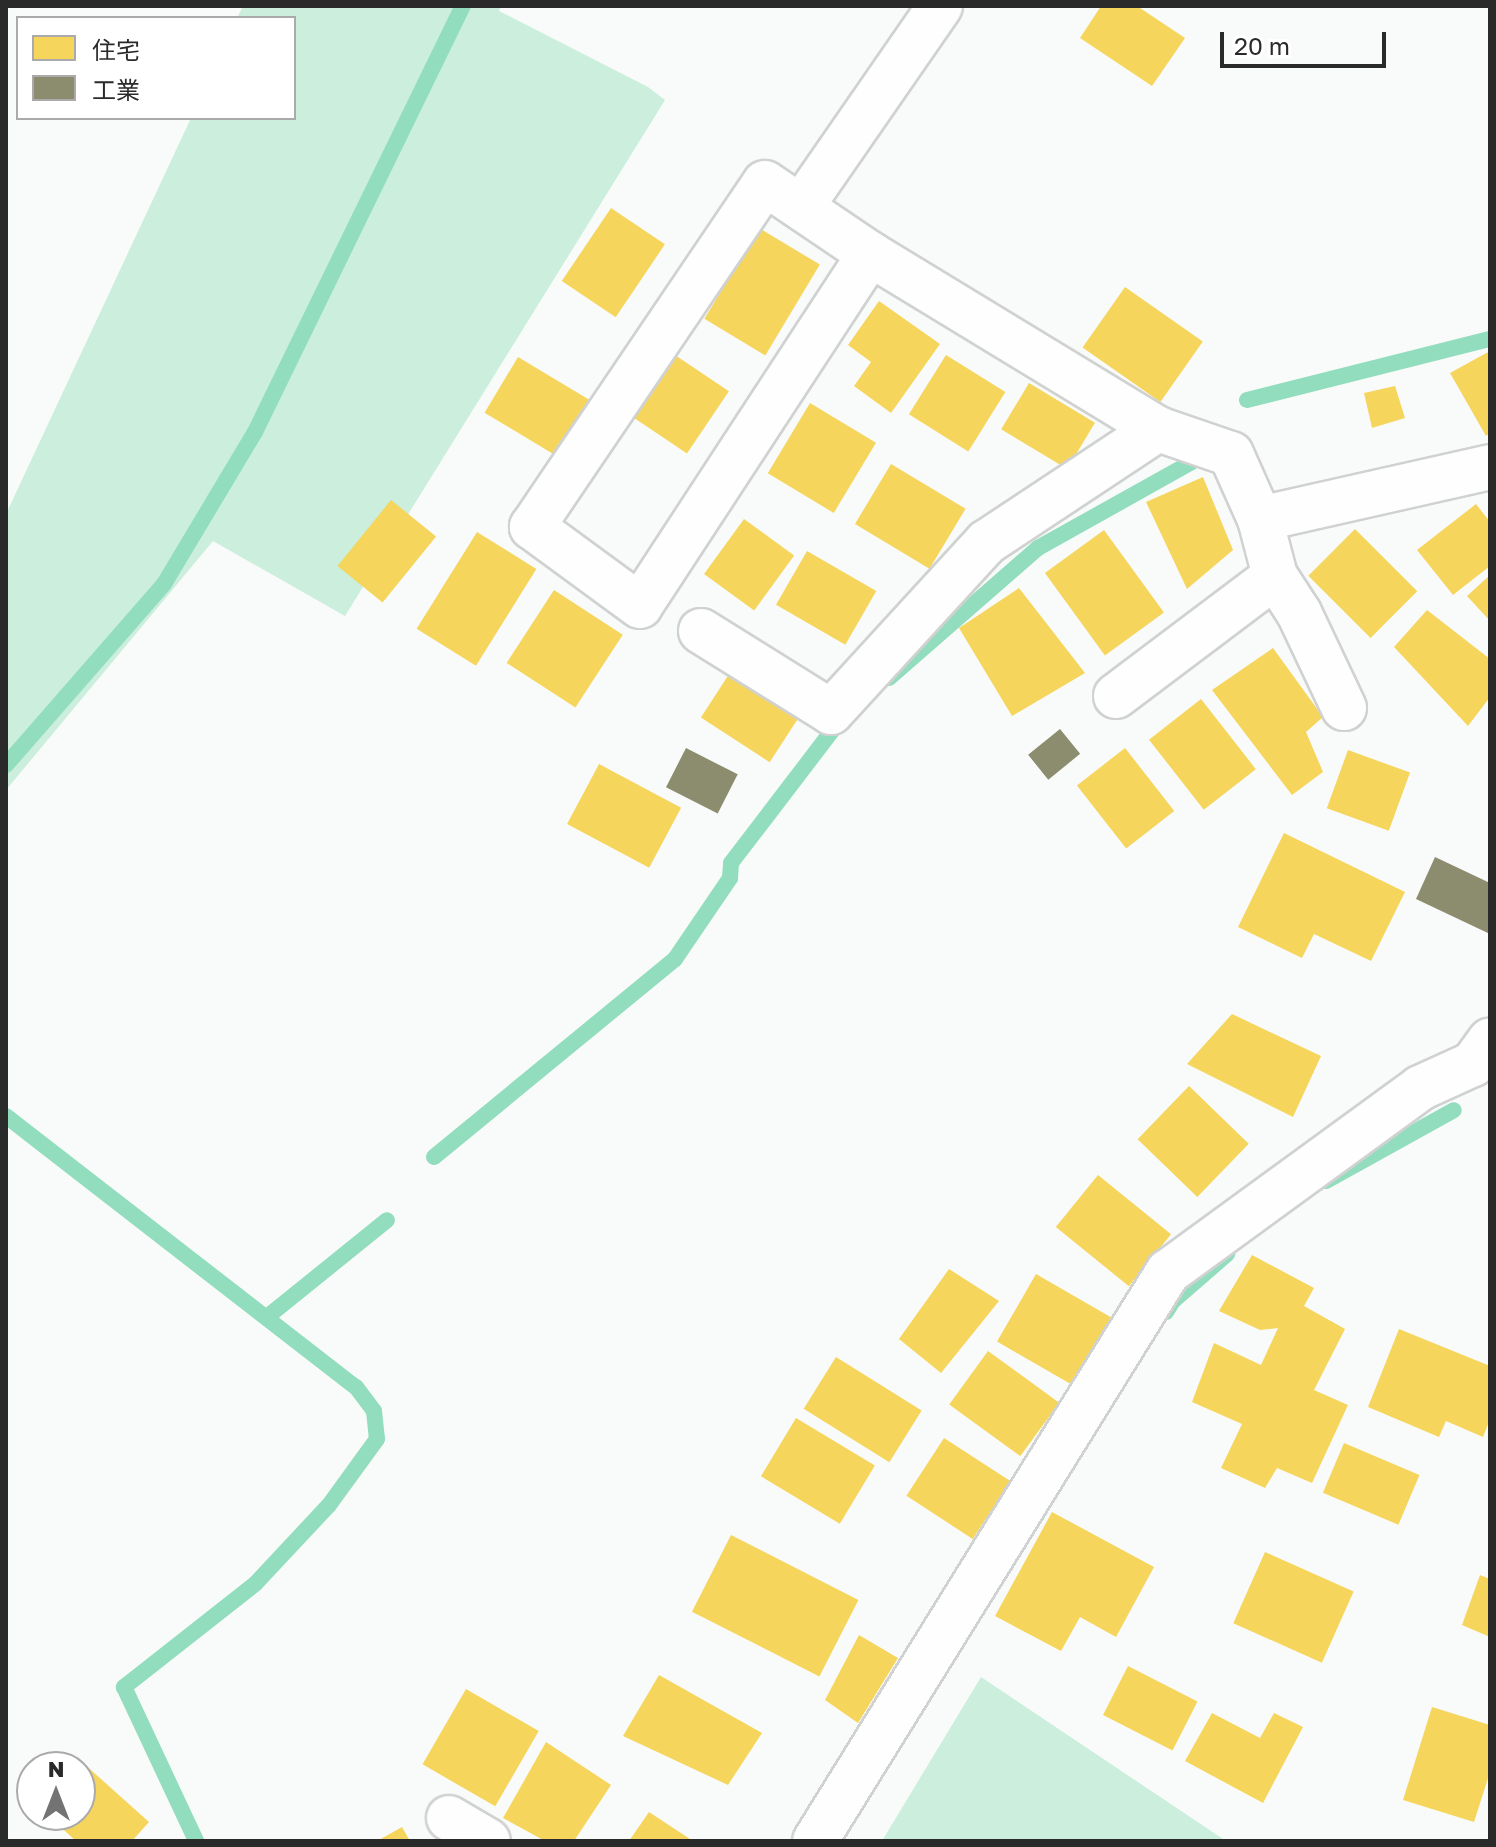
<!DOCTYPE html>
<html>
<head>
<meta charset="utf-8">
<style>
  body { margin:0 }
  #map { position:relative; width:1496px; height:1847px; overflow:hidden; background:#f9fbfa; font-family:"Golos Text","Noto Sans JP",sans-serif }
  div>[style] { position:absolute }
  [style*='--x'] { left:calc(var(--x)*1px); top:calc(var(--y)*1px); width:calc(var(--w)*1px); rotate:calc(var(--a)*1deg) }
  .green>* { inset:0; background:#cbeedd }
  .homes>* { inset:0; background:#f6d55c; transform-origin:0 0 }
  .industry>* { inset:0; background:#8c8c6e; transform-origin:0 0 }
  .stream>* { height:16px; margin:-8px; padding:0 8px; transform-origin:8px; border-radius:8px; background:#91ddbd }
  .roads { filter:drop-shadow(2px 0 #d0d2d1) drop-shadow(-2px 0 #d0d2d1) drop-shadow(0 2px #d0d2d1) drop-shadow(0 -2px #d0d2d1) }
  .street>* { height:44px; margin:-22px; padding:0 22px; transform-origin:22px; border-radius:22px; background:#fefefe }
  span { translate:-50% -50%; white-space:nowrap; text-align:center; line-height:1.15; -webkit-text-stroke:8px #fff; paint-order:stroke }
  .frame { position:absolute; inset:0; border:8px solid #292a29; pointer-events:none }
  .legend { position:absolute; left:16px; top:16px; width:280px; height:104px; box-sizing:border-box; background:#fff; border:2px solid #a9aaa9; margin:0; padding:10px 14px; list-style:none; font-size:24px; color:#292a29 }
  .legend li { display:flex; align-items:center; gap:16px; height:40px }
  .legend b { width:40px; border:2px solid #a9aaa9 }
  .north { position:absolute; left:16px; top:1751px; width:80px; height:80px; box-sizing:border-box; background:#fff; border:2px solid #a9aaa9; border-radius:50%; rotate:0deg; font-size:22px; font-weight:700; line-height:32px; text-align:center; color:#292a29 }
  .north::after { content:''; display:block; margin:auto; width:28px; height:36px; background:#727372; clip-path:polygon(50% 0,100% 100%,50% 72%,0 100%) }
  .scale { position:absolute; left:1220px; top:32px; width:166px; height:36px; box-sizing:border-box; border:4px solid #292a29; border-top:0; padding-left:10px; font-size:24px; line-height:28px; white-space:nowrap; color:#292a29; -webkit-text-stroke:6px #fff; paint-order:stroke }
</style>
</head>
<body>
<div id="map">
  <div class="green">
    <div style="clip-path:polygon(243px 6px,501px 6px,499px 11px,648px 87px,665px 100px,345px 616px,213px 541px,6px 790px,6px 514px,191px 118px,294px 118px,294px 18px,237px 18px)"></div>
    <div style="clip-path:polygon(981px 1677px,1226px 1841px,882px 1841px)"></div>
  </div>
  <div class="homes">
    <div style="clip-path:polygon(1101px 6px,1137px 6px,1185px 38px,1152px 86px,1080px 38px)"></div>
    <div style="left:611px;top:208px;width:65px;height:88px;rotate:34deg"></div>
    <div style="left:759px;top:228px;width:71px;height:106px;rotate:31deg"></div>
    <div style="left:1125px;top:287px;width:95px;height:74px;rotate:35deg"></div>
    <div style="clip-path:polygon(879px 301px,940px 344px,891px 413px,854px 386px,871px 362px,848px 345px)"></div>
    <div style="clip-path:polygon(1490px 351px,1490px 433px,1486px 436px,1450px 373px)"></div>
    <div style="left:675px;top:355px;width:65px;height:75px;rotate:34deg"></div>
    <div style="left:946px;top:355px;width:70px;height:70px;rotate:32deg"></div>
    <div style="left:518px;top:357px;width:85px;height:65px;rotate:31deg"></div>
    <div style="left:1029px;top:383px;width:77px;height:54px;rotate:31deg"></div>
    <div style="clip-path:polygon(1395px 386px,1405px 418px,1372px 428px,1364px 393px)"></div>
    <div style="left:810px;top:403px;width:77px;height:82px;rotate:31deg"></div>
    <div style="left:891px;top:464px;width:87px;height:70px;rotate:31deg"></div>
    <div style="clip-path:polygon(1203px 477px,1233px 550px,1187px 589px,1146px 502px)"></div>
    <div style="left:391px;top:500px;width:58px;height:85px;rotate:39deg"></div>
    <div style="clip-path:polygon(1476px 504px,1490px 522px,1490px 566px,1453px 595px,1417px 550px)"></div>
    <div style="left:744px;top:519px;width:62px;height:68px;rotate:36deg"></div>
    <div style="left:1355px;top:529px;width:88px;height:66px;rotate:45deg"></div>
    <div style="left:1104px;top:530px;width:102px;height:73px;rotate:54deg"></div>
    <div style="left:477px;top:532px;width:70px;height:114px;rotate:32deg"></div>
    <div style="left:807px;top:551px;width:80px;height:62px;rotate:30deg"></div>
    <div style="clip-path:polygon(1490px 575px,1490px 621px,1467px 596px)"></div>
    <div style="clip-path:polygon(1019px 588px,1085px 673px,1012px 716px,959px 628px)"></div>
    <div style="left:554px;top:590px;width:82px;height:87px;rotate:33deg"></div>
    <div style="clip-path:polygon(1427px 610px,1490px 659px,1490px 697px,1468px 726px,1394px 647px)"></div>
    <div style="clip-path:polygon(1273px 648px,1323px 717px,1306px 732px,1323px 772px,1292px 795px,1212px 690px)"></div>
    <div style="left:733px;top:668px;width:82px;height:59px;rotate:33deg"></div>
    <div style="left:1201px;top:699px;width:89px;height:66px;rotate:52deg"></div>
    <div style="left:1125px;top:748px;width:80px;height:61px;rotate:52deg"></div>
    <div style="left:1348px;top:750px;width:66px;height:62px;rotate:20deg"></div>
    <div style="left:599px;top:764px;width:93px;height:68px;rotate:28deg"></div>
    <div style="clip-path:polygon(1284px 833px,1405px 892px,1371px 961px,1314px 934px,1302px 958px,1238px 927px)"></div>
    <div style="clip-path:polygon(1232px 1014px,1321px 1056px,1293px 1117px,1187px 1064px)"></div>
    <div style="left:1189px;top:1086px;width:83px;height:74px;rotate:44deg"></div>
    <div style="left:1098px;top:1175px;width:94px;height:67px;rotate:39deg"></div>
    <div style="clip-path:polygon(1252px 1255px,1314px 1288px,1304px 1306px,1345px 1329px,1314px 1390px,1348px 1405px,1312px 1483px,1277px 1468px,1265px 1488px,1221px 1468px,1242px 1424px,1192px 1402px,1214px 1343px,1261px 1365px,1278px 1328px,1260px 1330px,1219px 1311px)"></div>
    <div style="clip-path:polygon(949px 1269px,999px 1301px,941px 1373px,899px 1339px)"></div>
    <div style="left:1036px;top:1274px;width:87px;height:78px;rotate:30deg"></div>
    <div style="clip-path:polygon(1399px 1329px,1490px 1366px,1490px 1419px,1483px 1437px,1446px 1421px,1439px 1437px,1368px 1407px)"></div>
    <div style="left:988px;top:1351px;width:88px;height:66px;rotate:36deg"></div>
    <div style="left:836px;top:1357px;width:101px;height:61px;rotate:32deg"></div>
    <div style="left:796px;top:1418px;width:92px;height:68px;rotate:31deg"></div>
    <div style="left:944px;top:1438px;width:79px;height:69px;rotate:33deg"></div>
    <div style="left:1344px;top:1443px;width:82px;height:54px;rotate:23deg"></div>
    <div style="clip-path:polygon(1052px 1512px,1154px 1567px,1116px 1637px,1080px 1617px,1061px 1651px,995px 1616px)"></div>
    <div style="left:731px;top:1535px;width:143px;height:86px;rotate:27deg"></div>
    <div style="left:1265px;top:1552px;width:97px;height:78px;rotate:24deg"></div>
    <div style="clip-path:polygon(1480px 1575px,1490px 1579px,1490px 1637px,1462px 1625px)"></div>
    <div style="clip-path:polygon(859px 1635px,898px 1658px,858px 1723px,825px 1700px)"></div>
    <div style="left:1128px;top:1666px;width:78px;height:55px;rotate:27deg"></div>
    <div style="clip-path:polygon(659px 1675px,762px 1733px,728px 1785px,623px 1736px)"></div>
    <div style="left:466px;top:1689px;width:84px;height:87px;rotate:30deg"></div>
    <div style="clip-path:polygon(1432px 1707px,1490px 1725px,1490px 1772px,1474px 1822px,1403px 1800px)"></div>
    <div style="clip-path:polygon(1212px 1713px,1260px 1738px,1274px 1713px,1303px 1727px,1263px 1803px,1185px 1761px)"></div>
    <div style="clip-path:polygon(546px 1742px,611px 1785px,574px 1841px,545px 1841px,503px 1818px)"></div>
    <div style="clip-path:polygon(82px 1762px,149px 1822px,132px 1841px,76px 1841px,47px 1815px,80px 1815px,77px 1767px)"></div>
    <div style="clip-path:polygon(649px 1812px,693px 1841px,629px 1841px)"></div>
    <div style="clip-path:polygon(402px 1827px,410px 1841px,377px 1841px)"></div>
  </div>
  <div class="industry">
    <div style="left:1060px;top:729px;width:32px;height:41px;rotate:51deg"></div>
    <div style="left:686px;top:748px;width:58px;height:44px;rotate:27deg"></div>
    <div style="clip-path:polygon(1435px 857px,1490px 883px,1490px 934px,1416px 899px)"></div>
  </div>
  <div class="stream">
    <div style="--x:1247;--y:400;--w:251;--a:-14.1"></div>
    <div style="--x:889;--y:678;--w:198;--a:-41.1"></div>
    <div style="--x:1038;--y:548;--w:176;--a:-29.2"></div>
    <div style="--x:6;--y:765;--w:240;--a:-48.9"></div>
    <div style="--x:164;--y:584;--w:177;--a:-59.1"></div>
    <div style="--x:255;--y:432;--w:474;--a:-64"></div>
    <div style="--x:6;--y:1116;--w:443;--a:37.8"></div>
    <div style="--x:356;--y:1387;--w:30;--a:53"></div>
    <div style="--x:374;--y:1411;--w:28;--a:84"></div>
    <div style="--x:377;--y:1439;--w:82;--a:126"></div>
    <div style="--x:329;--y:1505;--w:108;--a:133.1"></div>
    <div style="--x:255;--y:1584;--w:167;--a:141.8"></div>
    <div style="--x:124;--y:1687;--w:170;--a:64.9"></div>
    <div style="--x:434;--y:1157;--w:312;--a:-39.4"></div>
    <div style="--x:675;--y:959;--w:98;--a:-55.8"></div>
    <div style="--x:730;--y:878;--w:15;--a:-86"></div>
    <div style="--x:731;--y:863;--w:181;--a:-52.6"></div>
    <div style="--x:1326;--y:1181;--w:146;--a:-29"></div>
    <div style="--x:1166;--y:1312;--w:13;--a:-58"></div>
    <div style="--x:1173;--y:1301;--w:72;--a:-41"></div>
    <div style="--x:267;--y:1317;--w:154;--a:-38.9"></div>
  </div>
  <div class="roads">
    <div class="street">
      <div style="--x:801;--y:207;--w:244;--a:-55.3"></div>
      <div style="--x:870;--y:254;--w:420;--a:123.2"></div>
      <div style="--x:640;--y:606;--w:134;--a:-143.8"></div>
      <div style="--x:532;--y:527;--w:415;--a:-55.9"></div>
      <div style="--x:765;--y:183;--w:127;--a:34.1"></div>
      <div style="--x:870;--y:254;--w:337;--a:31.3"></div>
      <div style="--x:1158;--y:429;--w:77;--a:18.9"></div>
      <div style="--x:1231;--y:454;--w:71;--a:66"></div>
      <div style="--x:701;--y:631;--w:153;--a:31.9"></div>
      <div style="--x:831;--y:712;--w:231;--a:-47.5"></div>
      <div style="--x:987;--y:542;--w:205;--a:-33.5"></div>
      <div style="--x:1116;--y:696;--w:199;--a:-37"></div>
      <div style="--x:1344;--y:708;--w:105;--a:-115.3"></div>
      <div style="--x:1299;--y:613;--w:44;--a:-123"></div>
      <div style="--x:1275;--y:576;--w:59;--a:-104.7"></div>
      <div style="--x:1260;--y:519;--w:236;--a:-12.7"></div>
      <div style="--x:449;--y:1818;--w:45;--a:30.5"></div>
      <div style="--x:815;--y:1841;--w:670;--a:-58.19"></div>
      <div style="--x:1168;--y:1272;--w:312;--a:-36.1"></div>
      <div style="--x:1420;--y:1088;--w:58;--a:-24.4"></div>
      <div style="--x:1473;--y:1064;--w:29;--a:-54"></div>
    </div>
  </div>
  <div class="frame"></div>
  <ul class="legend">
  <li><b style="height:22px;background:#f6d55c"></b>住宅</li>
  <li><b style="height:22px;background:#8c8c6e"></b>工業</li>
  </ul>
  <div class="north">N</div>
  <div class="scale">20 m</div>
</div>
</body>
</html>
